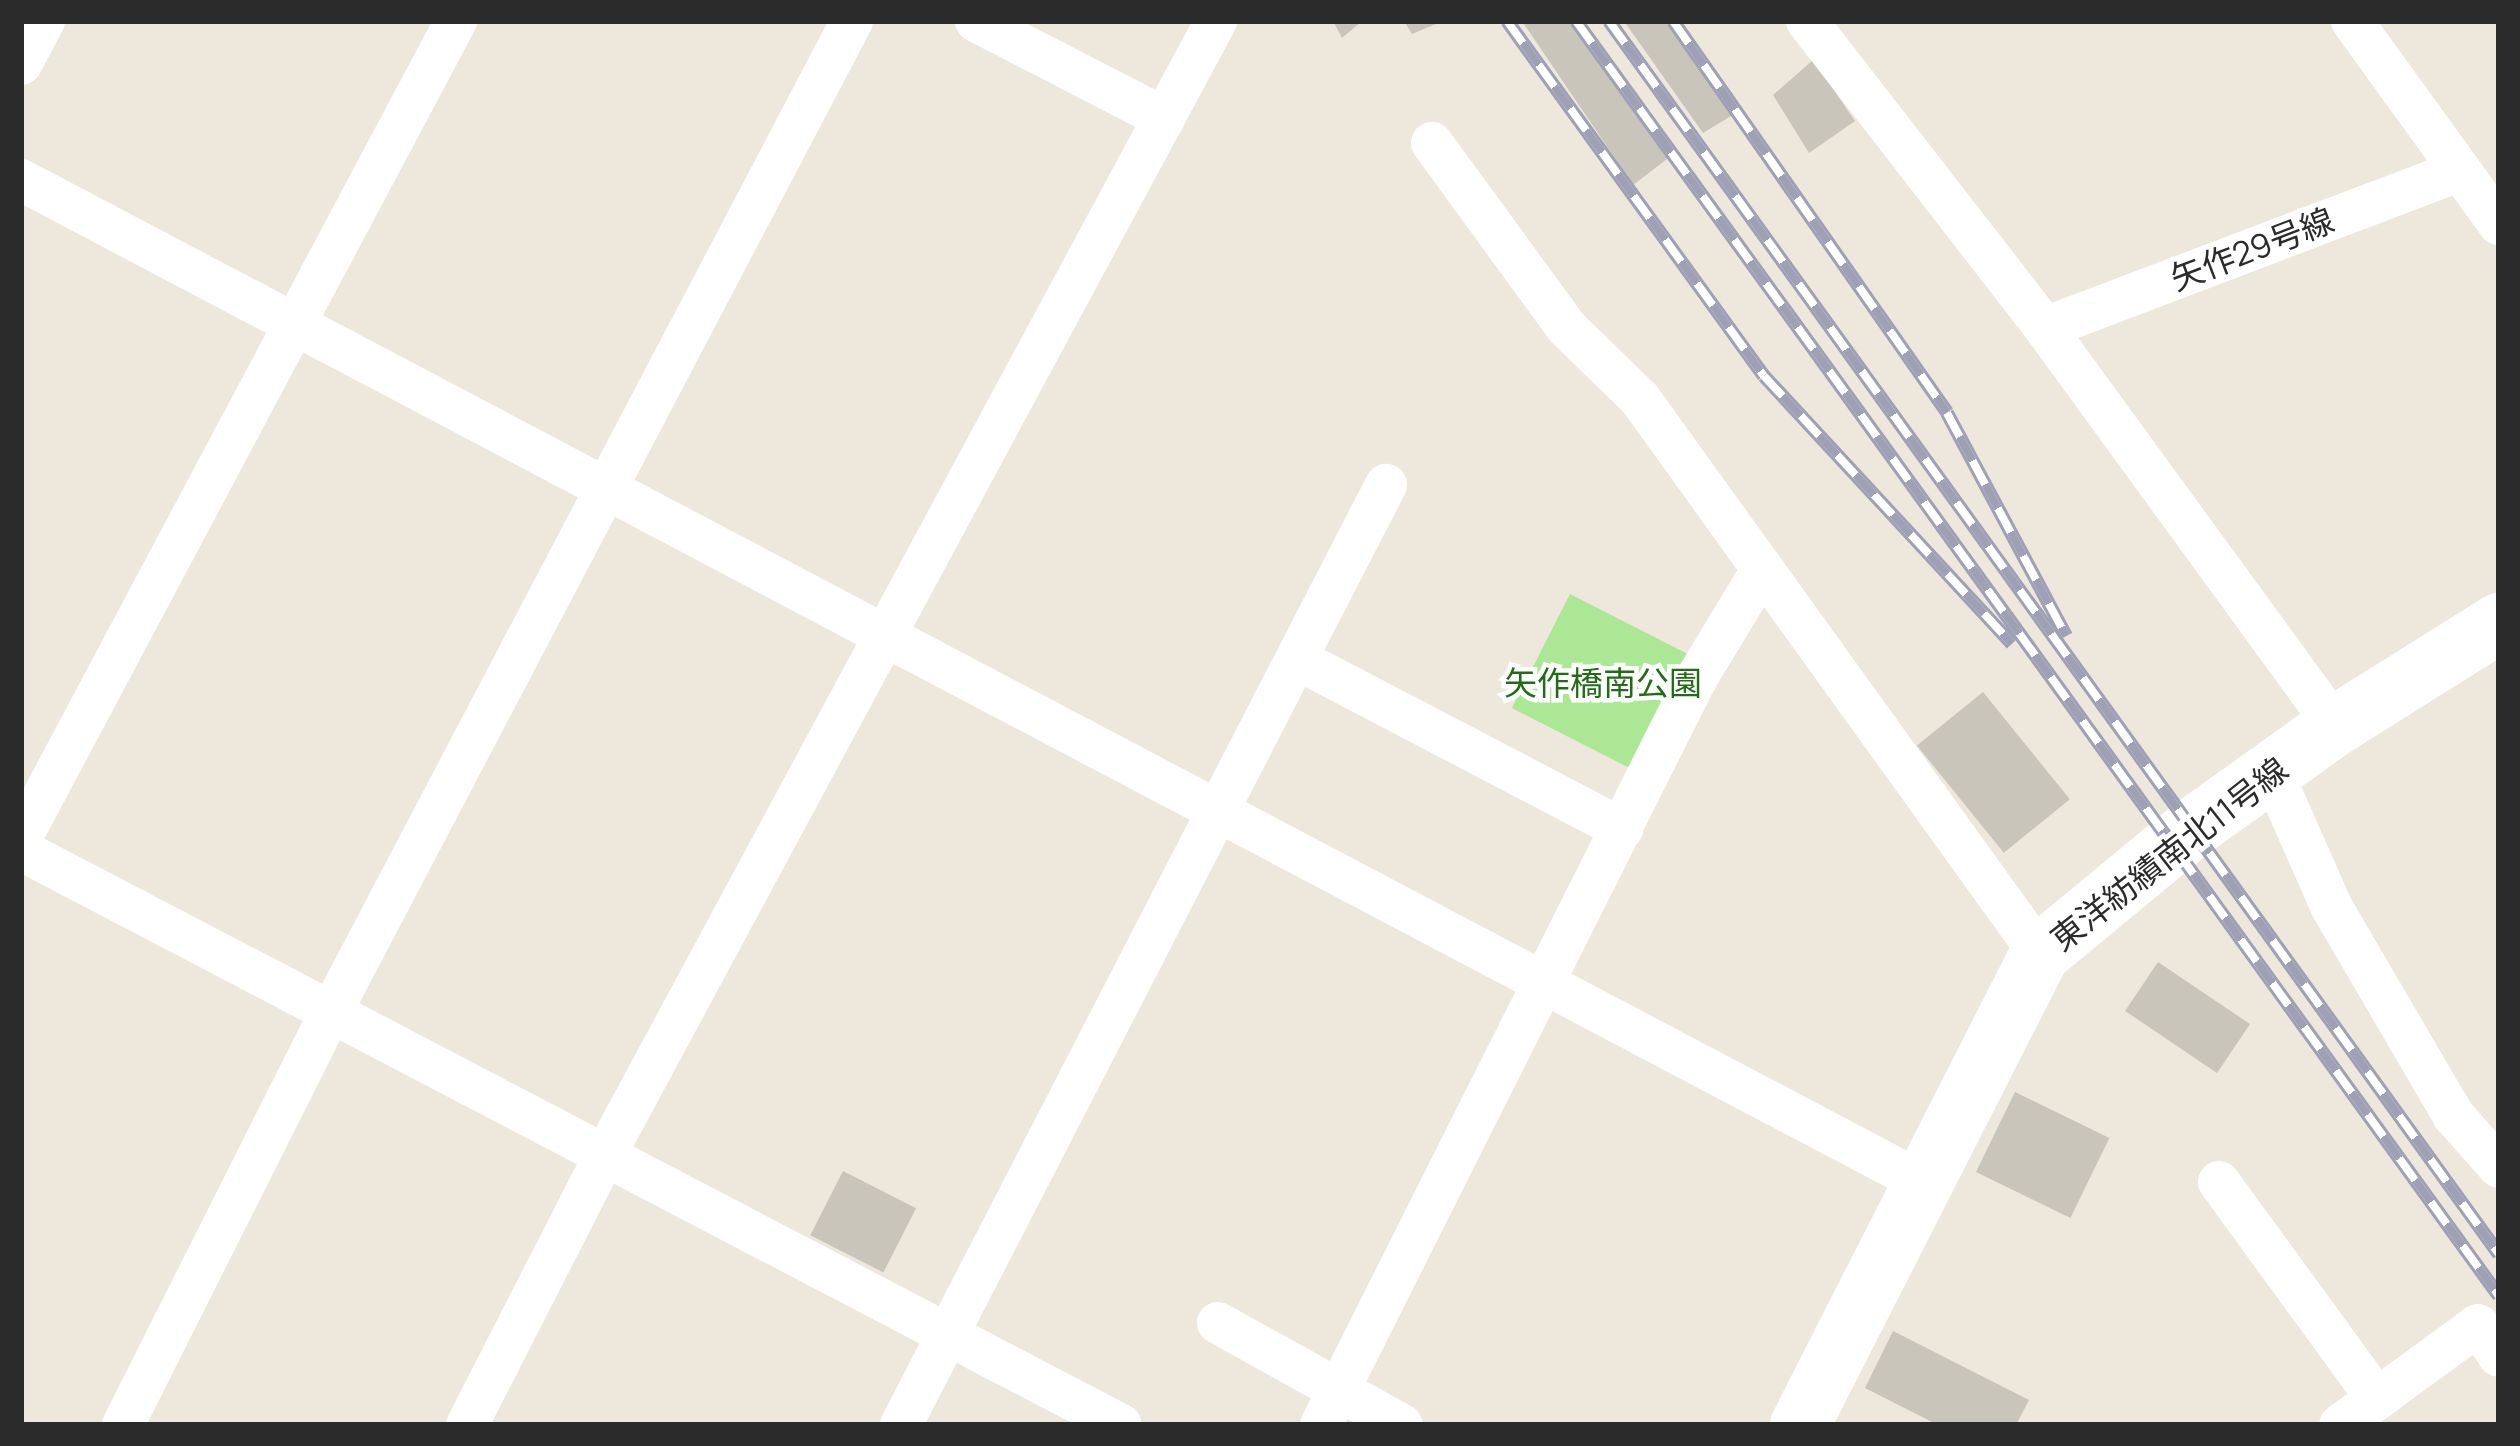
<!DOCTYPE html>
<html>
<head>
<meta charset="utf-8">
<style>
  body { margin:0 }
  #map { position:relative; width:2520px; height:1446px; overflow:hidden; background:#ede7dc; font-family:Manrope,"Noto Sans JP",sans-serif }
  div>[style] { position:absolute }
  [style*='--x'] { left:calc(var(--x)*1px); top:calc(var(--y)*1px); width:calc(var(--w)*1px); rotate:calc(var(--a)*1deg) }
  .green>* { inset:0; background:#ace796; transform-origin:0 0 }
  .building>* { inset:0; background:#c9c5bb; transform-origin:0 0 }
  .street>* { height:42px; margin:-21px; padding:0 21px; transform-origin:21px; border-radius:21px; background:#fff }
  .secondary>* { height:60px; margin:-30px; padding:0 30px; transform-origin:30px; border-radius:30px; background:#fff }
  .rail>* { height:14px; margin-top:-7px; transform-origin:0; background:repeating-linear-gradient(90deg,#fff 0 27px,#9ea0b6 0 54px); box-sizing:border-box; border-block:3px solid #9ea0b6 }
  span { translate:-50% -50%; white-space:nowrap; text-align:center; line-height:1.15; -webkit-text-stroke:9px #fff; paint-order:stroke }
  .street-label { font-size:33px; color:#2b2b2b }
  .park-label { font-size:33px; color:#236c16 }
  .frame { position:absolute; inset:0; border:24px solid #2b2b2b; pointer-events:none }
</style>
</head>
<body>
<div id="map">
  <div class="green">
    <div style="left:1570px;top:594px;width:138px;height:128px;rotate:27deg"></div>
  </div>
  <div class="building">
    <div style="clip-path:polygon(1333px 21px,1362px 21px,1342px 38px)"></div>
    <div style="clip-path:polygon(1404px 21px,1443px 21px,1412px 34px)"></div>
    <div style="clip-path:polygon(1522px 21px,1568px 21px,1671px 156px,1633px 185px)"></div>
    <div style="clip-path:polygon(1624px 21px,1665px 21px,1736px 113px,1703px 133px)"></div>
    <div style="clip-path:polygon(1813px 60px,1855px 121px,1809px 153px,1773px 95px)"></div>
    <div style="left:1983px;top:692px;width:138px;height:85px;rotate:51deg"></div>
    <div style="left:2158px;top:962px;width:111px;height:59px;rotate:34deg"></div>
    <div style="left:2015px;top:1092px;width:105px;height:89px;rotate:26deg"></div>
    <div style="left:843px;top:1171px;width:82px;height:72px;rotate:27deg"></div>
    <div style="clip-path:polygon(1893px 1331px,2029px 1400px,2016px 1425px,1938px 1425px,1865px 1388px)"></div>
  </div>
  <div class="street">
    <div style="--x:976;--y:21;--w:212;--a:27.3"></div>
    <div style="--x:1807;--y:21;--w:388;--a:52.2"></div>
    <div style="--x:2045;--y:328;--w:492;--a:53.9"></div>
    <div style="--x:2352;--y:21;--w:251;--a:54.1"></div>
    <div style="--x:21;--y:64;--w:49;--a:-61.9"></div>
    <div style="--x:1432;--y:143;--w:228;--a:53.9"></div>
    <div style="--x:1566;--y:327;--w:103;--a:44.2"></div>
    <div style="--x:1640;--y:399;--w:684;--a:54.22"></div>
    <div style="--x:21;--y:180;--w:2150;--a:27.8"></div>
    <div style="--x:2045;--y:328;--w:444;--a:-20.8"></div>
    <div style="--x:1297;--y:659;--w:367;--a:27.6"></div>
    <div style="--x:2272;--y:772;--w:146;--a:66.2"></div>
    <div style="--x:2331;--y:906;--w:242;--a:59.7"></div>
    <div style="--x:2453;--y:1115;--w:69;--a:48.5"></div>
    <div style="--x:21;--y:838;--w:926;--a:-61.97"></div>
    <div style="--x:21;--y:850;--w:1241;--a:27.6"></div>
    <div style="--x:2219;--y:1182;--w:268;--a:53.9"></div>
    <div style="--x:2377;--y:1399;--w:45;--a:144.9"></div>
    <div style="--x:1218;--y:1323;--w:210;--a:29"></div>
    <div style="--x:2377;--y:1399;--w:125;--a:-36.2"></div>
    <div style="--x:2478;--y:1325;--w:37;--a:56"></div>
    <div style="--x:123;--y:1425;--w:462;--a:-63.3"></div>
    <div style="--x:331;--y:1012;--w:1120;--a:-62.27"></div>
    <div style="--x:467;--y:1425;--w:303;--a:-62.9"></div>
    <div style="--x:605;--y:1155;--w:1288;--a:-61.68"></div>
    <div style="--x:901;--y:1425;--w:1058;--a:-62.71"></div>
    <div style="--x:1321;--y:1425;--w:835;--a:-63.31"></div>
    <div style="--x:1696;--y:679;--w:127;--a:-58.8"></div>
  </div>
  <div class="secondary">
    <div style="--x:1800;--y:1425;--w:529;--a:-63"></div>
    <div style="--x:2040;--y:954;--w:196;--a:-39.6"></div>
    <div style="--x:2191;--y:829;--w:177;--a:-35.6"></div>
    <div style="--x:2335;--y:726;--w:194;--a:-32.1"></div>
  </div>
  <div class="rail">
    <div style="--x:1507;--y:21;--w:438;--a:54.1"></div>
    <div style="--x:1764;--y:376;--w:365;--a:47.2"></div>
    <div style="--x:1576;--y:21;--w:1574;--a:54.1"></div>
    <div style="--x:1609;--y:21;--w:1521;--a:54.18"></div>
    <div style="--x:1673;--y:21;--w:478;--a:55"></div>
    <div style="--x:1947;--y:413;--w:253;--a:61.9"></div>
  </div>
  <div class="street-label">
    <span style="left:2252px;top:249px;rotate:-21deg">矢作29号線</span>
    <span style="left:2169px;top:854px;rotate:-38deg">東洋紡績南北11号線</span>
  </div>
  <div class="park-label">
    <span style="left:1603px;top:683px">矢作橋南公園</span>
  </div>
  <div class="frame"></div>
</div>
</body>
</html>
